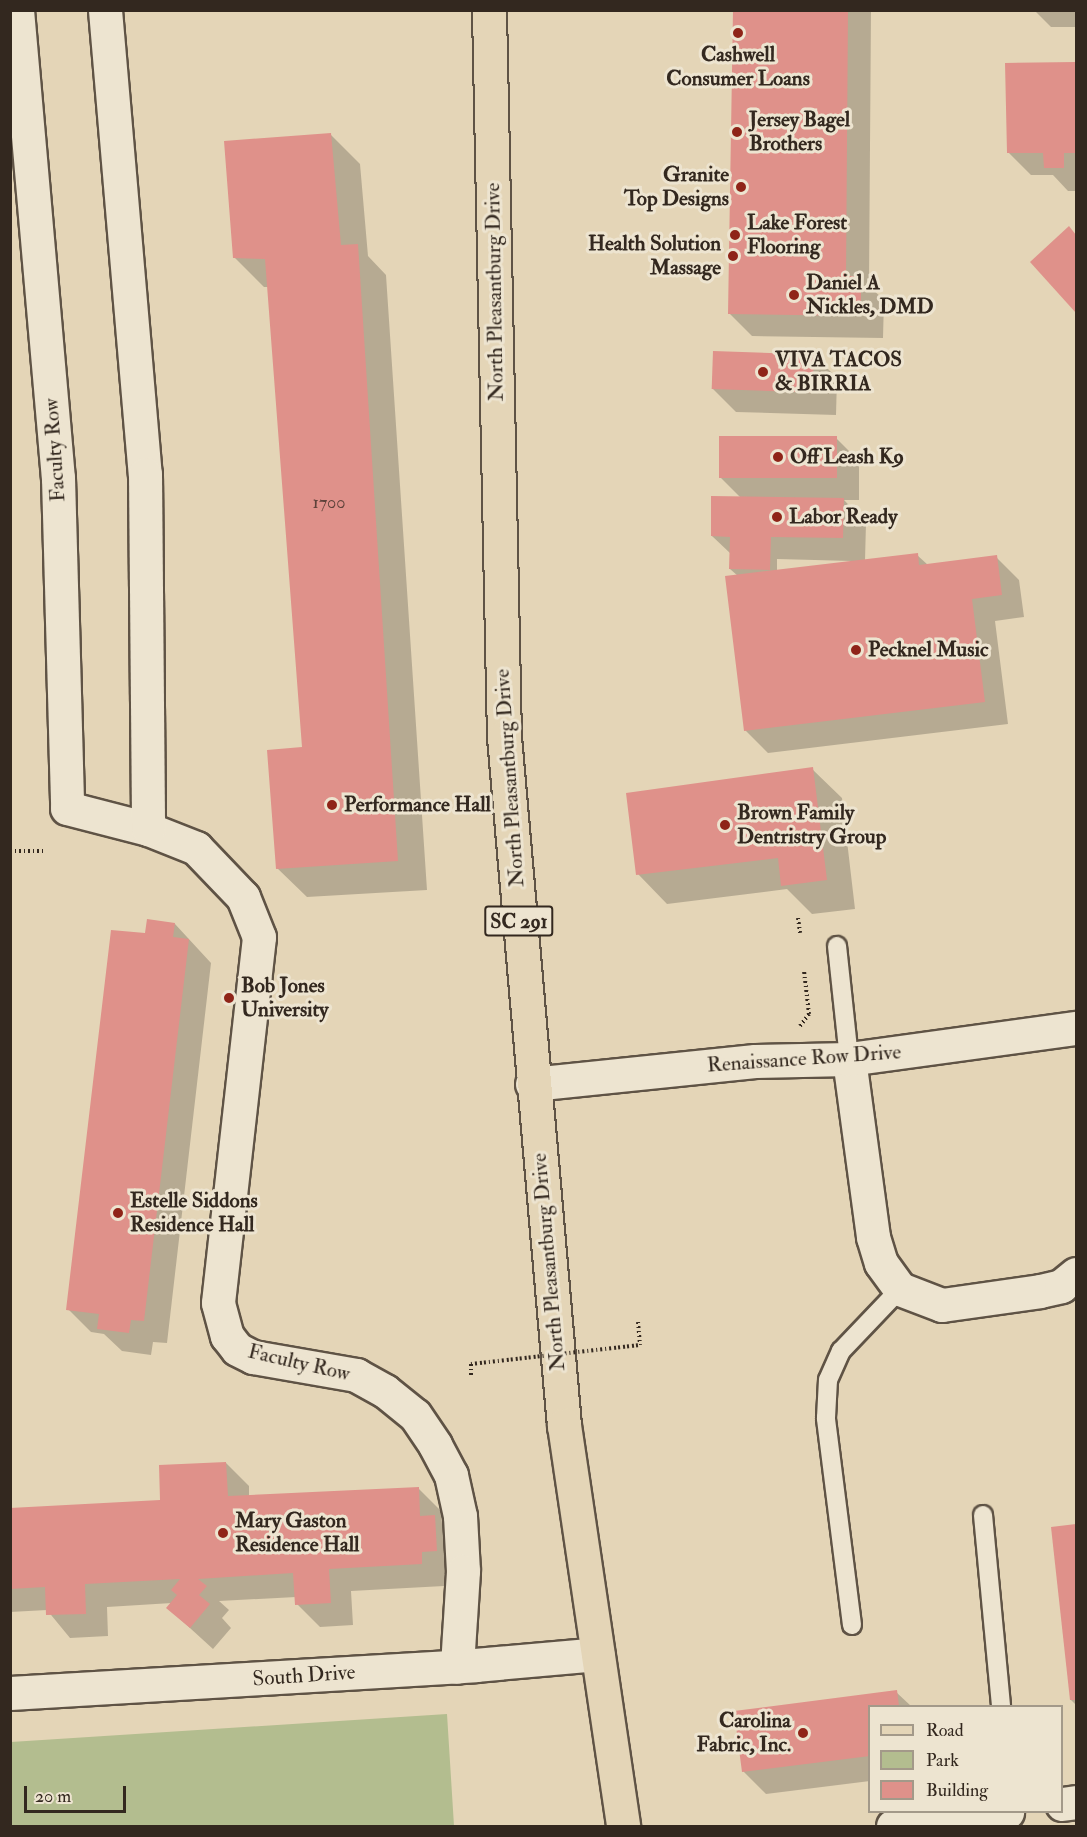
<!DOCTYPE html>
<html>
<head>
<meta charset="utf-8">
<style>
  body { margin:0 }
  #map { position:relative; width:1087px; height:1837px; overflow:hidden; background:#e4d5b7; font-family:"IM FELL Double Pica",serif }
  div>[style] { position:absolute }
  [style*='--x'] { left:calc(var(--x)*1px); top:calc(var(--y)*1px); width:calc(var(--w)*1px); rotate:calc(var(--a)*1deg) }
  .green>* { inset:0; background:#b3bd8f }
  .shadow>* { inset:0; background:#0003 }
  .building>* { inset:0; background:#df918a; transform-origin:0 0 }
  .path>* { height:4px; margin-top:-2px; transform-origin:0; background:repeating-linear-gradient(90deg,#33281f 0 1.5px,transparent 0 4.5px) }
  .roads { filter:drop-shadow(2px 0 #5f5345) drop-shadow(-2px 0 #5f5345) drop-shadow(0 2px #5f5345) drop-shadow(0 -2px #5f5345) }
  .service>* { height:18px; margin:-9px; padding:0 9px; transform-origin:9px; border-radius:9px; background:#ede4d0 }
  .minor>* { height:33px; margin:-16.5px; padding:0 16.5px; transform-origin:16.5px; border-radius:16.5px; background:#ede4d0 }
  .primary>* { height:33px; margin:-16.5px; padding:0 16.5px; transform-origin:16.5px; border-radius:16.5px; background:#e4d5b7 }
  .path-bridge>* { height:4px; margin-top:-2px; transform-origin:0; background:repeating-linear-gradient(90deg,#33281f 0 1.5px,transparent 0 4.5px) }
  .dots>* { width:16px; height:16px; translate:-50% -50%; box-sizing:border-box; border:3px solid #ede4d0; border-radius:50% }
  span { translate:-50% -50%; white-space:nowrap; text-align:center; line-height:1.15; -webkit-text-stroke:6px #ede4d0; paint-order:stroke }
  .number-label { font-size:18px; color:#5e423a }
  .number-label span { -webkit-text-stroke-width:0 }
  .shield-label span { padding:2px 4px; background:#ede4d0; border:2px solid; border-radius:4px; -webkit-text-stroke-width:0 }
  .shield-label { font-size:20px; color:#33281f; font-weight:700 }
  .poi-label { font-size:21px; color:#33281f; font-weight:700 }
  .left { translate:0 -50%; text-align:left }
  .right { translate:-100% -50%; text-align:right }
  .street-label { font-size:21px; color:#33281f }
  .frame { position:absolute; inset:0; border:12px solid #33281f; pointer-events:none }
  .legend { position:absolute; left:868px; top:1705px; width:195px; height:108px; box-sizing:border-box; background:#ede4d0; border:2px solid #a39989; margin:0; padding:8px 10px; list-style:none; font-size:18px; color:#33281f }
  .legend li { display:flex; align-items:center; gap:12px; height:30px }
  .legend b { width:30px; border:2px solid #a39989 }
  .scale { position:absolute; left:24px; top:1786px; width:102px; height:27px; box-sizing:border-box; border:3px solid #33281f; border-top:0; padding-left:8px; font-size:18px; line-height:21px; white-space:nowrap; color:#33281f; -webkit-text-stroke:4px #ede4d0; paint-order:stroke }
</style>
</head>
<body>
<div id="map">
  <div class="green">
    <div style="clip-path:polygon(447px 1714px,454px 1826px,11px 1826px,11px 1742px)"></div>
  </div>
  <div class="shadow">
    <div style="clip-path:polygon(735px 10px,871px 10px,869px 286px,884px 300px,883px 338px,752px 336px,729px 313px)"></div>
    <div style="clip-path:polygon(1034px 10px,1076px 10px,1076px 27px,1051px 27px)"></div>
    <div style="clip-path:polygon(1076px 63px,1076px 191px,1068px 191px,1053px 175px,1031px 175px,1008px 152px,1007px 64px)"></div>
    <div style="clip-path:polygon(331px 135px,360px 164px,368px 256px,386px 275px,427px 890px,307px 897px,277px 868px,303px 749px,269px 287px,264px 287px,234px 257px)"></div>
    <div style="clip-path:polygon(1069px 228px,1076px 236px,1076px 311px,1032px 263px)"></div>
    <div style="clip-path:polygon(814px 355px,837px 378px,836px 415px,736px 412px,713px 389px)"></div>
    <div style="clip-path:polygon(evenodd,836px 438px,859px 461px,859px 500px,844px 500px,866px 523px,865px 561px,917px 555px,928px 565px,996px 557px,1019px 580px,1024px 617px,995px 621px,1008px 724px,768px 753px,745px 730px,738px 576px,730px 569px,731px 554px,712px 536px,741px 498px,720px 477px,836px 438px,777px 559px,852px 561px,852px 562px,777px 572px,777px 559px)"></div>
    <div style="clip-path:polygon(812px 769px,842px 798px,855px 909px,812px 914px,787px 889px,667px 904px,638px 874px)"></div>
    <div style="clip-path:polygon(175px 924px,211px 963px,167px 1343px,153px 1342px,151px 1355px,122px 1351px,104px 1334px,91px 1332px,68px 1309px,146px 935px)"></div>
    <div style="clip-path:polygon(226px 1463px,249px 1486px,249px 1497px,418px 1488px,441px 1511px,442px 1524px,458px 1540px,459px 1573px,444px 1574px,444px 1586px,351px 1591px,353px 1625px,320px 1627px,297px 1604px,296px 1597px,219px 1601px,229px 1610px,222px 1618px,231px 1628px,213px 1649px,168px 1608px,172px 1603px,107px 1607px,108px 1636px,70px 1638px,47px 1610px,10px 1612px,10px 1509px,162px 1502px)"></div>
    <div style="clip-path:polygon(1076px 1525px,1076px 1705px,1071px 1700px,1052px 1528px)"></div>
    <div style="clip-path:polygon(896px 1692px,911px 1706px,870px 1706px,870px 1781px,766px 1794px,743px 1771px)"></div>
  </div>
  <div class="building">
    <div style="clip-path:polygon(733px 10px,848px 10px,846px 276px,861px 276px,861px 316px,728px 314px)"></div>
    <div style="clip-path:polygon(1076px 62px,1076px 153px,1064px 153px,1064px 168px,1044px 168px,1043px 153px,1007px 153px,1005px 63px)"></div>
    <div style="clip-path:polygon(331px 133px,341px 245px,358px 244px,398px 861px,276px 869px,267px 750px,302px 747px,265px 259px,233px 258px,224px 141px)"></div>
    <div style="clip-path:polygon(1069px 226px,1076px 235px,1076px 313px,1030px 262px)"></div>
    <div style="left:713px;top:351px;width:101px;height:38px;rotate:2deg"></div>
    <div style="left:719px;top:436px;width:118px;height:42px"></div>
    <div style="clip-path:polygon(711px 496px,844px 498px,843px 538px,771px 537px,770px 570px,729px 569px,730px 537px,711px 536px)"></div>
    <div style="clip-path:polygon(918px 553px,919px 565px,997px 555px,1002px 595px,972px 599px,985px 702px,744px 731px,725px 576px)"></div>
    <div style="clip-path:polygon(813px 767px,827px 880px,781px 886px,778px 858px,636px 875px,626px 793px)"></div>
    <div style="clip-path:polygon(147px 919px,175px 923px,173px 937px,189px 939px,144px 1321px,131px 1320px,129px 1333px,97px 1329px,99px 1314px,66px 1310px,111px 930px,145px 933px)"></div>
    <div style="clip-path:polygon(226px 1462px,228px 1496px,419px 1487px,420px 1516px,435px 1515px,437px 1551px,422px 1552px,422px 1564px,329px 1569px,331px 1603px,295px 1605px,293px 1573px,198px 1579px,207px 1586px,199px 1595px,210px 1604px,190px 1628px,166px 1608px,177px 1595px,171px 1590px,180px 1579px,85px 1584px,86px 1614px,46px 1615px,45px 1587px,10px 1589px,10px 1508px,160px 1500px,159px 1465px)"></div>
    <div style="clip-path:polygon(1076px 1524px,1076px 1700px,1070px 1700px,1051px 1527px)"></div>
    <div style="clip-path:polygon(897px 1690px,899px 1706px,870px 1706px,870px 1756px,742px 1772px,734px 1711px)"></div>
  </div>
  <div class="path">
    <div style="--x:10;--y:851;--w:35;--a:0"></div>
    <div style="--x:798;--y:918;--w:15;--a:82"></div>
    <div style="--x:800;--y:1026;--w:15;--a:-53"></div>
    <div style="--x:809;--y:1014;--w:43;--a:-96.6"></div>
    <div style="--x:638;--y:1322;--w:23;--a:85"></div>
    <div style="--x:471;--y:1364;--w:11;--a:90"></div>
  </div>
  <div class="roads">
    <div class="service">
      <div style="--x:837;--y:946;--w:114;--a:83.9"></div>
      <div style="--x:983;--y:1515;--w:192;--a:84.6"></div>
      <div style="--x:852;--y:1625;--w:209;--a:-97.2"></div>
      <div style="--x:826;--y:1418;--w:38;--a:-87"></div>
      <div style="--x:828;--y:1380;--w:32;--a:-66"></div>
      <div style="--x:841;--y:1351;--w:86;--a:-46.4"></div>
    </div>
    <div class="minor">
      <div style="--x:17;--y:10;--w:470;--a:85"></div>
      <div style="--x:58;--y:478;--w:330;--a:88.4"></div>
      <div style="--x:67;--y:808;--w:84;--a:14.5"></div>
      <div style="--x:148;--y:829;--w:52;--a:21.6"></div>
      <div style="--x:196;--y:848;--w:68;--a:46.2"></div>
      <div style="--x:243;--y:897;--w:43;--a:68.2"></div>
      <div style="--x:259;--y:937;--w:368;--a:96.4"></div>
      <div style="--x:218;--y:1303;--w:34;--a:75"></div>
      <div style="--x:227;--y:1336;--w:16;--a:52"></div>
      <div style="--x:237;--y:1349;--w:18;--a:27"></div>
      <div style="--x:253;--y:1357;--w:105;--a:9.9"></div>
      <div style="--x:356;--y:1375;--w:33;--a:29"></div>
      <div style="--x:385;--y:1391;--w:38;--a:39"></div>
      <div style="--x:415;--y:1415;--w:36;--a:56"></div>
      <div style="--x:435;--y:1445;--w:34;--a:62"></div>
      <div style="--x:451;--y:1475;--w:42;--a:77.6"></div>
      <div style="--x:460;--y:1516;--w:55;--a:86.9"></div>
      <div style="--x:463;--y:1571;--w:96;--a:93.6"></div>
      <div style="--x:105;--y:10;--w:466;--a:85.1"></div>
      <div style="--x:145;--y:474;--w:355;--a:89.5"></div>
      <div style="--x:849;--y:1059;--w:180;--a:82.3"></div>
      <div style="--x:873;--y:1237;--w:27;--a:73"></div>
      <div style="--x:881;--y:1263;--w:32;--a:54"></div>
      <div style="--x:900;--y:1289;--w:45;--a:20.9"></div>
      <div style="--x:942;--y:1305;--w:99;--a:-8.1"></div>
      <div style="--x:1040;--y:1291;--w:22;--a:-13"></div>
      <div style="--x:1061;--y:1286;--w:19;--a:-39"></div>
      <div style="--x:532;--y:1084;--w:224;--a:-5.9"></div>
      <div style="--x:755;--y:1061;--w:94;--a:-1.2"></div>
      <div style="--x:849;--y:1059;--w:229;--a:-7.8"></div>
      <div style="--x:10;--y:1693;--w:466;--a:-3.4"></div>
      <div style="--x:475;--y:1665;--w:123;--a:-5.1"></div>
      <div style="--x:1062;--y:1804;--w:14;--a:-8"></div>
      <div style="--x:893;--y:1826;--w:115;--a:-7"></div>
    </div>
    <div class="primary">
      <div style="--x:489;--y:10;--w:727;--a:88.82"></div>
      <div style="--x:504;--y:737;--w:691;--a:85.02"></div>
      <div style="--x:564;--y:1425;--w:405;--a:81.6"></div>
    </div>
  </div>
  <div class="path-bridge">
    <div style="--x:471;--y:1364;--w:170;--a:-6.4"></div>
  </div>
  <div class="dots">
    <div style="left:738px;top:33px;background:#8f2418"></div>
    <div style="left:737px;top:132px;background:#8f2418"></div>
    <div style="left:741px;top:187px;background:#8f2418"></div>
    <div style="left:735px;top:235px;background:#8f2418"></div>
    <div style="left:733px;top:256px;background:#8f2418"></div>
    <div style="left:794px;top:295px;background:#8f2418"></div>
    <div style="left:763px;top:372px;background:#8f2418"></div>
    <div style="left:778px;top:457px;background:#8f2418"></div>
    <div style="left:777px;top:517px;background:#8f2418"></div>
    <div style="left:856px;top:650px;background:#8f2418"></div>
    <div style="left:332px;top:805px;background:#8f2418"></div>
    <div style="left:725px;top:825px;background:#8f2418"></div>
    <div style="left:229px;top:998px;background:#8f2418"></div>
    <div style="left:118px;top:1213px;background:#8f2418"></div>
    <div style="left:223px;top:1533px;background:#8f2418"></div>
    <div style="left:803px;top:1733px;background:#8f2418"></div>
  </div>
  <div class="number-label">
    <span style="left:329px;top:503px">1700</span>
  </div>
  <div class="shield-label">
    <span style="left:519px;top:921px">SC 291</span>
  </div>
  <div class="poi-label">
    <span style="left:738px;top:67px">Cashwell<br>Consumer Loans</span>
    <span class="left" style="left:749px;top:132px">Jersey Bagel<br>Brothers</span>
    <span class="right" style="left:729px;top:187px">Granite<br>Top Designs</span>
    <span class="left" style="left:747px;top:235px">Lake Forest<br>Flooring</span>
    <span class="right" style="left:721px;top:256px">Health Solution<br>Massage</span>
    <span class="left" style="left:806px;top:295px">Daniel A<br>Nickles, DMD</span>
    <span class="left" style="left:775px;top:372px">VIVA TACOS<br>&amp; BIRRIA</span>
    <span class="left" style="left:790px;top:457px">Off Leash K9</span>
    <span class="left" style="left:789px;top:517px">Labor Ready</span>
    <span class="left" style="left:868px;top:650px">Pecknel Music</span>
    <span class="left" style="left:344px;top:805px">Performance Hall</span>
    <span class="left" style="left:737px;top:825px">Brown Family<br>Dentristry Group</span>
    <span class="left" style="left:241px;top:998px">Bob Jones<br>University</span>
    <span class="left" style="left:130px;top:1213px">Estelle Siddons<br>Residence Hall</span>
    <span class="left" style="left:235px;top:1533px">Mary Gaston<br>Residence Hall</span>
    <span class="right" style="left:791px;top:1733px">Carolina<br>Fabric, Inc.</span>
  </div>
  <div class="street-label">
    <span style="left:495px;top:292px;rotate:-91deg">North Pleasantburg Drive</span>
    <span style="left:55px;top:450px;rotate:-94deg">Faculty Row</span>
    <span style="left:510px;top:778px;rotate:-94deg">North Pleasantburg Drive</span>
    <span style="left:804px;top:1059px;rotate:-4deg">Renaissance Row Drive</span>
    <span style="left:549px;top:1262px;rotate:-95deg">North Pleasantburg Drive</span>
    <span style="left:299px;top:1363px;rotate:13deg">Faculty Row</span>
    <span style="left:304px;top:1676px;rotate:-4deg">South Drive</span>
  </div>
  <div class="frame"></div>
  <ul class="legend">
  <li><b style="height:8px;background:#e4d5b7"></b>Road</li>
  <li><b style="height:16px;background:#b3bd8f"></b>Park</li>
  <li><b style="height:16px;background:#df918a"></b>Building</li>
  </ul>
  <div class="scale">20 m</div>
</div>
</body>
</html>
